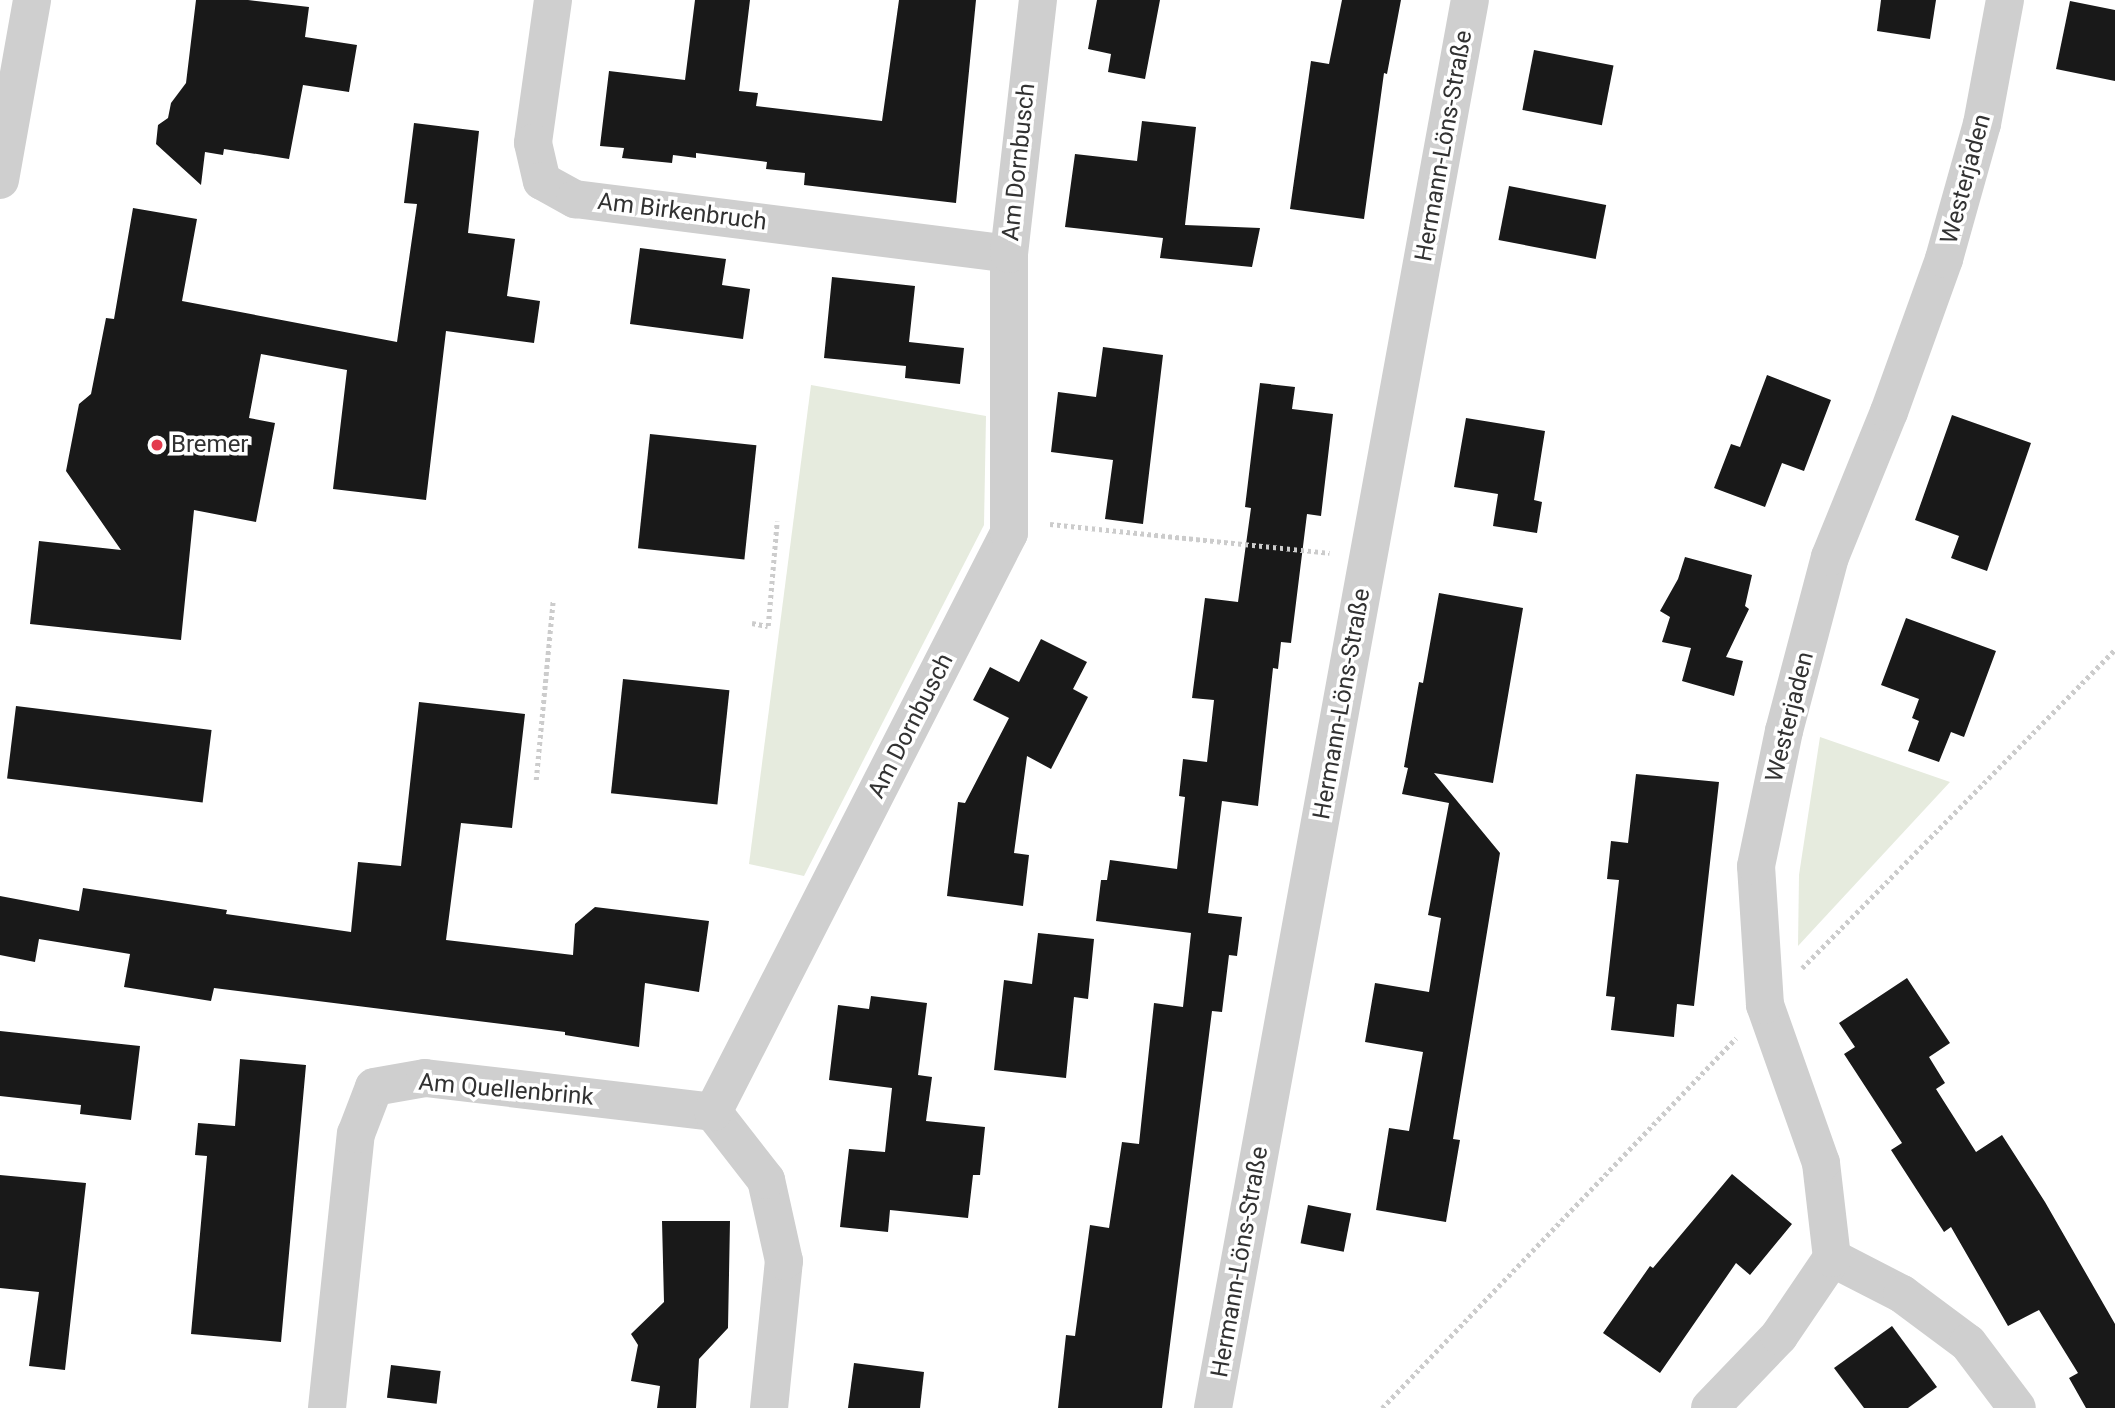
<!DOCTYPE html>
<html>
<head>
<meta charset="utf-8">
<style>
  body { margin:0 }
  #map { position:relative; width:2115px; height:1408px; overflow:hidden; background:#fff; font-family:Roboto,sans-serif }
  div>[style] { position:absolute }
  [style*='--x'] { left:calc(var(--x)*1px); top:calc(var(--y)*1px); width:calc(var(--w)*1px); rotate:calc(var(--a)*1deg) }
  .green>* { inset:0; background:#e6ebde }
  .building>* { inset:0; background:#191919; transform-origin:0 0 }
  .path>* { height:4.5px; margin-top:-2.25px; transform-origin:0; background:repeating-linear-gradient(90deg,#ccc 0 3.5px,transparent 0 7px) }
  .minor>* { height:38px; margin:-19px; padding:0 19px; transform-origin:19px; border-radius:19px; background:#cfcfcf }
  .dots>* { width:19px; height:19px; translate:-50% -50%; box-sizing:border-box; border:4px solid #fff; border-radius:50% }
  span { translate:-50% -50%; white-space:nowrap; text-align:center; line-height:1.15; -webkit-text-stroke:7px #fff; paint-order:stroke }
  .street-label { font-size:24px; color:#323232 }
  .poi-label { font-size:24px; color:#323232 }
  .left { translate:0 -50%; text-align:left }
</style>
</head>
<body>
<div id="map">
  <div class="green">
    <div style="clip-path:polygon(811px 385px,986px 416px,984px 525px,804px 876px,749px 864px)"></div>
    <div style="clip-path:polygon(1820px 737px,1950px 782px,1798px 946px,1799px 875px)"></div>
  </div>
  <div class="building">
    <div style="clip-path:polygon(196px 0,248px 0,309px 7px,305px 37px,357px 45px,349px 92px,303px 85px,289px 159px,224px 149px,223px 155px,205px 152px,201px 185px,156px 144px,158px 125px,168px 118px,171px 103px,186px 83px)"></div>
    <div style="clip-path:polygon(695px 0,750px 0,739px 91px,758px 93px,756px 106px,882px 121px,899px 0,976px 0,956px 203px,804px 185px,805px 173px,766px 169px,767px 162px,696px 153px,696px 158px,673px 155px,672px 163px,622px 158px,624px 148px,600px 146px,609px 71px,685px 80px)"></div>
    <div style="clip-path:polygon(1097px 0,1160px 0,1145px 79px,1108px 72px,1111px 54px,1088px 49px)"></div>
    <div style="clip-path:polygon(1342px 0,1401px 0,1387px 74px,1384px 73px,1364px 219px,1290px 209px,1311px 61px,1329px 64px)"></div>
    <div style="clip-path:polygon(1881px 0,1936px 0,1930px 39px,1877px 31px)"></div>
    <div style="clip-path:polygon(2070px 1px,2115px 10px,2115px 81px,2056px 69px)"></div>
    <div style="left:1534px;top:50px;width:81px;height:61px;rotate:11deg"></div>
    <div style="clip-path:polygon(1142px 121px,1196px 127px,1185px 225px,1260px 228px,1252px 267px,1160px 258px,1163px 238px,1065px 227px,1075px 154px,1137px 161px)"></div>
    <div style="clip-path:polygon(414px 123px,479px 131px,468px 233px,515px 239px,507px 296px,540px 301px,534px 343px,446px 331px,426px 500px,333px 489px,347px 370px,261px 354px,249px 418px,275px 423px,256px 522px,194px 510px,181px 640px,30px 624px,39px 541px,121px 550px,66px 471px,79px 404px,91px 394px,106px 318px,114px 319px,133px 208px,197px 219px,182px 301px,397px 342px,417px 204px,404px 203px)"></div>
    <div style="left:1509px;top:186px;width:99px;height:55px;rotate:11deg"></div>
    <div style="clip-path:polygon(640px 248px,726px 259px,722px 285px,750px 289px,743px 339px,630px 324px)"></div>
    <div style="clip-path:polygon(832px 277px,915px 286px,909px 342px,964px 348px,960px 384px,905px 378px,906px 366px,824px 358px)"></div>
    <div style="clip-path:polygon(1103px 347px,1163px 355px,1143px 524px,1105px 519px,1113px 460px,1051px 452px,1058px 392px,1096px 397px)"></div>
    <div style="clip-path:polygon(1767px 375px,1831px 400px,1804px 471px,1782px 463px,1765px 507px,1714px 488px,1731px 444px,1740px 447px)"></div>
    <div style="clip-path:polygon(1260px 383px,1295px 387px,1292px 409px,1333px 414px,1321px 516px,1307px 514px,1291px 643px,1281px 642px,1278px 669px,1273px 668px,1258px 806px,1222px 801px,1208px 913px,1242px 917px,1237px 956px,1229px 955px,1222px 1012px,1212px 1011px,1162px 1408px,1058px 1408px,1066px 1335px,1075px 1336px,1090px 1225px,1109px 1228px,1122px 1142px,1139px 1144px,1154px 1003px,1183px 1007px,1191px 933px,1096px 921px,1101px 880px,1107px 880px,1110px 860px,1177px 869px,1185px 797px,1179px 796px,1183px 759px,1207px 762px,1214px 700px,1192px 698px,1205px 598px,1238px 602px,1251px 508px,1245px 507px)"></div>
    <div style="clip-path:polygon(1952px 415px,2031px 443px,1987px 571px,1951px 558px,1959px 536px,1915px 520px)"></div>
    <div style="clip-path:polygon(1466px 418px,1545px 431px,1534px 500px,1542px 502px,1537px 533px,1493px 526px,1498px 494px,1454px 487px)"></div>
    <div style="left:650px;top:434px;width:107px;height:115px;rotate:6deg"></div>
    <div style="clip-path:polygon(1685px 557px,1752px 575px,1745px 606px,1749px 609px,1726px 657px,1743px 661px,1734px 696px,1682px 681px,1691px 648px,1662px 642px,1670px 617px,1660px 611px,1678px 579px)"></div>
    <div style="clip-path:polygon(1439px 593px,1523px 608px,1493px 783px,1434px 773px,1500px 853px,1453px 1139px,1460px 1140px,1446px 1222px,1376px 1210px,1389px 1128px,1409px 1131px,1423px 1052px,1365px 1042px,1375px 983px,1429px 992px,1441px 918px,1428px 915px,1449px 803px,1402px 794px,1408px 768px,1404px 767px,1419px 682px,1423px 683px)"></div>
    <div style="clip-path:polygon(1906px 618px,1996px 651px,1964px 737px,1951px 732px,1939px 762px,1908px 751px,1919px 721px,1912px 718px,1919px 699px,1881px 685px)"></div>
    <div style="clip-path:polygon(1041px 639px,1087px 662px,1073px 689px,1088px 697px,1051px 769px,1027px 756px,1014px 853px,1029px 855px,1023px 906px,947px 896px,958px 802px,965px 803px,1009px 718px,973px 700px,990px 667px,1019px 682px)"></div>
    <div style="left:623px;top:679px;width:107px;height:115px;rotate:6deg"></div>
    <div style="clip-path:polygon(419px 702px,525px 714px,512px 828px,461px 823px,446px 940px,573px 955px,575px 924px,595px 907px,709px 921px,699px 992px,645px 983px,639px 1047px,565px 1035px,565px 1032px,214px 988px,211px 1001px,124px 987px,130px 954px,39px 939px,35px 962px,0 955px,0 896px,79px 911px,83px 888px,227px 910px,226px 914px,351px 932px,358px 862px,401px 866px)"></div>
    <div style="left:16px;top:706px;width:197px;height:73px;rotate:7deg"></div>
    <div style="clip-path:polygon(1636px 774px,1719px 782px,1694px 1006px,1677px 1004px,1674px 1037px,1611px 1030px,1615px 997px,1606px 996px,1619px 880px,1607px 879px,1611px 841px,1628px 843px)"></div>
    <div style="clip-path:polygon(1038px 933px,1094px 939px,1088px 999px,1074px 997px,1066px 1078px,994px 1070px,1004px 980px,1032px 984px)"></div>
    <div style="clip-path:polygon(1907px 978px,1950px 1043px,1929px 1057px,1945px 1083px,1936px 1089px,1976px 1152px,2002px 1135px,2045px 1202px,2115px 1324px,2115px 1408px,2086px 1408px,2069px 1378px,2078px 1373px,2039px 1310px,2008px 1326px,1951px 1227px,1944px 1232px,1891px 1150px,1902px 1143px,1844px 1054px,1855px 1047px,1839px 1023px)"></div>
    <div style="clip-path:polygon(871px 996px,927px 1003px,918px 1075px,932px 1077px,926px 1121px,985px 1127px,980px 1175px,973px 1175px,968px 1218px,890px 1210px,888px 1232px,840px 1227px,849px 1149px,885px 1152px,892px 1088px,829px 1080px,838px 1005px,869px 1009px)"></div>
    <div style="clip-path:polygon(0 1031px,140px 1046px,131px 1120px,80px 1114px,81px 1105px,0 1096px)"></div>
    <div style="clip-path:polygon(240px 1059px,306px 1065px,281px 1342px,191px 1334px,207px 1156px,195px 1155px,198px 1123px,235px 1126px)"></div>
    <div style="clip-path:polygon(1732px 1174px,1792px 1224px,1750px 1275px,1736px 1263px,1660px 1373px,1603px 1333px,1650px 1266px,1653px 1268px)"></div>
    <div style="clip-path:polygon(0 1175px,86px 1183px,65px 1370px,29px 1366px,39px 1292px,0 1288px)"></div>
    <div style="left:1308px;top:1205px;width:44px;height:39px;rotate:11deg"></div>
    <div style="clip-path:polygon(662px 1221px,730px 1221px,728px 1328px,699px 1359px,696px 1408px,657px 1408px,660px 1386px,631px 1381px,638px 1345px,631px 1334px,664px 1302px)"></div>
    <div style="clip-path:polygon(1892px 1326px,1937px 1387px,1908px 1408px,1864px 1408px,1834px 1368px)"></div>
    <div style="clip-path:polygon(854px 1363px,924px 1372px,920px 1408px,848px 1408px)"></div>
    <div style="left:391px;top:1365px;width:50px;height:33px;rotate:7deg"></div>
  </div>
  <div class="path">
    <div style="--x:1050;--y:524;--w:281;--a:5.9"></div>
    <div style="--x:752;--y:623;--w:16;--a:11"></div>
    <div style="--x:768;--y:626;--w:105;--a:-85.1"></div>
    <div style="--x:536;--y:780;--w:181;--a:-84.6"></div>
    <div style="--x:1802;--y:968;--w:447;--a:-45.5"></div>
    <div style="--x:1382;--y:1408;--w:512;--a:-46.27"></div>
  </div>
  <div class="minor">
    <div style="--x:553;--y:0;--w:144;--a:98"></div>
    <div style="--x:533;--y:143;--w:39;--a:77"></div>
    <div style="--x:542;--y:181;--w:38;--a:29"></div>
    <div style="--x:575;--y:199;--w:437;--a:7.2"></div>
    <div style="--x:0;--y:180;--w:183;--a:-79.9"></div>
    <div style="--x:1832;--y:1258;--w:79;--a:27.2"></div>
    <div style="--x:1902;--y:1294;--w:82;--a:36.6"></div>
    <div style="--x:1968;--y:1343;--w:81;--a:53"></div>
    <div style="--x:327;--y:1408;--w:276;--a:-84"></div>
    <div style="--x:356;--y:1134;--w:50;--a:-69"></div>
    <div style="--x:374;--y:1087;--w:52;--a:-10"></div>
    <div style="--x:425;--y:1078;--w:290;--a:6.7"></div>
    <div style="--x:769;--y:1408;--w:148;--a:-84.2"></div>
    <div style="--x:784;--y:1261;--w:83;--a:-102.5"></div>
    <div style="--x:766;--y:1180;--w:86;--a:-127.9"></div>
    <div style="--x:713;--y:1112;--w:650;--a:-62.92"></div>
    <div style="--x:1009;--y:533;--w:279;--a:-90"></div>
    <div style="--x:1009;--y:254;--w:256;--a:-83.5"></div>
    <div style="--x:1213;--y:1408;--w:1431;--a:-79.66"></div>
    <div style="--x:1710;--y:1408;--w:100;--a:-46.2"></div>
    <div style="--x:1779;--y:1336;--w:94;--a:-55.8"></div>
    <div style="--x:1832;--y:1258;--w:96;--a:-96.6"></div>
    <div style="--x:1821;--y:1163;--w:168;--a:-109.5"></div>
    <div style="--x:1765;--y:1005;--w:139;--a:-93.7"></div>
    <div style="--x:1756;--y:866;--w:138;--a:-78.3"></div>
    <div style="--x:1784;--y:731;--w:180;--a:-75.2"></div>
    <div style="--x:1830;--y:557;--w:157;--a:-67.9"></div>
    <div style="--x:1889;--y:412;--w:163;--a:-70.2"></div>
    <div style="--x:1944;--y:259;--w:140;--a:-74.3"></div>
    <div style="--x:1982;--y:124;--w:126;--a:-79.5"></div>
  </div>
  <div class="dots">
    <div style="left:157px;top:445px;background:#e33b4e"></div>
  </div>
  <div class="street-label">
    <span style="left:1444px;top:146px;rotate:-80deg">Hermann-Löns-Straße</span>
    <span style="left:1019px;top:162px;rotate:-84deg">Am Dornbusch</span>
    <span style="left:1966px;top:179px;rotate:-75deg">Westerjaden</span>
    <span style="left:682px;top:212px;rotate:7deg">Am Birkenbruch</span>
    <span style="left:1342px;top:704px;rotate:-80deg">Hermann-Löns-Straße</span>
    <span style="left:1790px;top:717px;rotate:-76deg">Westerjaden</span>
    <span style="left:911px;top:726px;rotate:-63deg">Am Dornbusch</span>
    <span style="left:506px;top:1090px;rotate:5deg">Am Quellenbrink</span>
    <span style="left:1240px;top:1262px;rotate:-80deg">Hermann-Löns-Straße</span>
  </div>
  <div class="poi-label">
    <span class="left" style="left:171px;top:445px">Bremer</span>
  </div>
</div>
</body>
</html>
